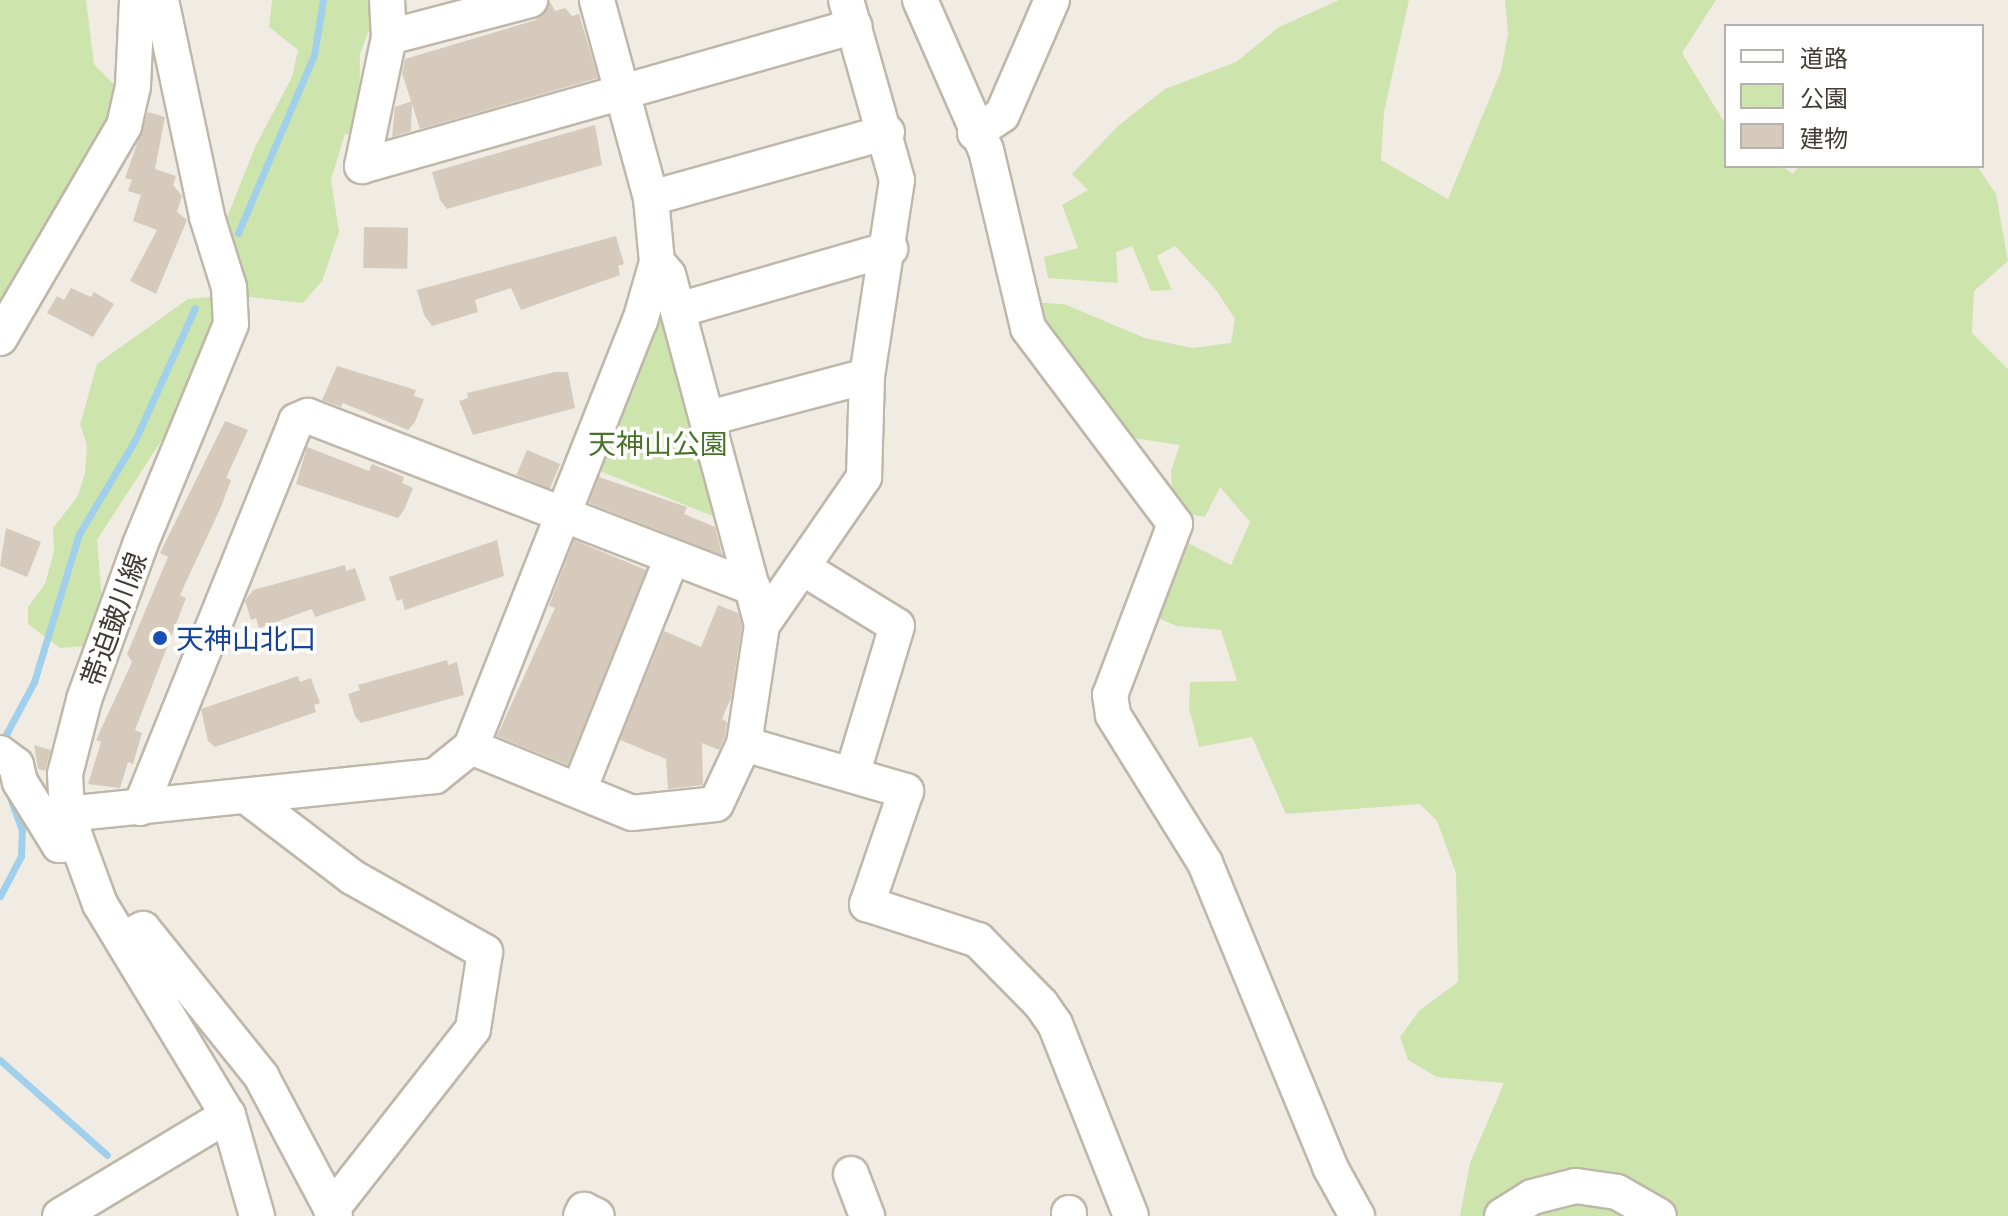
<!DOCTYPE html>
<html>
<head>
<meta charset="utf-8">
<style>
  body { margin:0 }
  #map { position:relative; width:2008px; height:1216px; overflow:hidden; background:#f1ece3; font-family:"Noto Sans","Noto Sans JP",sans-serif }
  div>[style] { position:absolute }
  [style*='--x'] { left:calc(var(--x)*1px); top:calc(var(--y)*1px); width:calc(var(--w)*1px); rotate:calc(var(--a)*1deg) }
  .green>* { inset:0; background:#cde4ad }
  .stream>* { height:7px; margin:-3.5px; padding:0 3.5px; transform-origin:3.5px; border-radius:3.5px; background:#a1d0ed }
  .building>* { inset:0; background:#d5cabc; transform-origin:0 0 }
  .roads { filter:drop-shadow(2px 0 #bfb7a9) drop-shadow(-2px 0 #bfb7a9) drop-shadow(0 2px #bfb7a9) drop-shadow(0 -2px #bfb7a9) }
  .minor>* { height:34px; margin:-17px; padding:0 17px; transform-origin:17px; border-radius:17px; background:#fff }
  .dots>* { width:22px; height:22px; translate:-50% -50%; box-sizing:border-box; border:4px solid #fff; border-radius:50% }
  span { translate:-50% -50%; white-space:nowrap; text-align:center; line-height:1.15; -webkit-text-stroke:7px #fff; paint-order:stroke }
  .park-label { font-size:28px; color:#48722a }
  .street-label { font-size:28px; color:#433c34 }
  .transit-label { font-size:28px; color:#164399 }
  .left { translate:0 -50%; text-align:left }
  .legend { position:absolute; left:1724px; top:24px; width:260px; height:144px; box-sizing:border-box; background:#fff; border:2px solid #b4b1ae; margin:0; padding:10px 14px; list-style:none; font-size:24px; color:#433c34 }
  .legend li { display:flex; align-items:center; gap:16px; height:40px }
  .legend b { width:40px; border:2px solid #b4b1ae }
</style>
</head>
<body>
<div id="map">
  <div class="green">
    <div style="clip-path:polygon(0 0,86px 0,94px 64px,121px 92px,115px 121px,0 318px)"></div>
    <div style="clip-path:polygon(272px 0,380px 0,360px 54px,359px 135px,345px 134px,331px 180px,339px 232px,322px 281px,303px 303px,249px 297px,224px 225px,255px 147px,292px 77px,298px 50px,269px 27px)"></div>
    <div style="clip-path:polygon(1339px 0,1409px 0,1384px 112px,1381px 160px,1448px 199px,1501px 71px,1508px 34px,1505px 0,1716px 0,1682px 53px,1726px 125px,1726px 166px,1782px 166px,1793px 174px,1799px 166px,1977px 166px,1996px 194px,2008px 261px,1974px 291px,1972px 333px,2008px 369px,2008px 1216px,1460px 1216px,1470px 1163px,1504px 1083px,1437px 1077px,1408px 1060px,1400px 1037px,1419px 1011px,1458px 982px,1456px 873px,1437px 821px,1420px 804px,1286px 814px,1252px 737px,1199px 747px,1189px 708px,1190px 682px,1237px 681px,1221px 630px,1177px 626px,1153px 616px,1180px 539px,1231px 565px,1250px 522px,1220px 487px,1205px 517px,1173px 511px,1171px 471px,1180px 445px,1120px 436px,1024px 302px,1064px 304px,1145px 338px,1192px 348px,1231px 343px,1235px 319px,1216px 290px,1175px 246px,1157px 256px,1172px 290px,1151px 291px,1132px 246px,1116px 252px,1118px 283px,1048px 278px,1044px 257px,1078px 248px,1062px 205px,1088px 190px,1072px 174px,1118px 126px,1165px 89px,1236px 62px,1279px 27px)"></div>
    <div style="clip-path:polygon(211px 297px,211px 328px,174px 421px,97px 540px,102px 601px,86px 646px,60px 648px,28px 624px,28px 607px,45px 584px,54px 551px,53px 528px,78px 496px,85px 473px,87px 445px,80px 425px,97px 364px,188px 299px)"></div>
    <div style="clip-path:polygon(662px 303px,728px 522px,595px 469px)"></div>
  </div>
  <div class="stream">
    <div style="--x:238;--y:233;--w:194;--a:-66.9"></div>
    <div style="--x:314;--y:55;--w:56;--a:-80.7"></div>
    <div style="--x:4;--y:738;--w:64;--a:-61.8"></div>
    <div style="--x:34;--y:682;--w:155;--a:-73.1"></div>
    <div style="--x:79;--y:534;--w:109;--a:-59.2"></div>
    <div style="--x:135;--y:440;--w:145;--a:-65.6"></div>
    <div style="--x:0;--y:896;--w:45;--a:-62.3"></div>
    <div style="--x:21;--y:856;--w:26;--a:-88"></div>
    <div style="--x:22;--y:830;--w:49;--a:-110.3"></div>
    <div style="--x:0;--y:1060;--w:143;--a:41.6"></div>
  </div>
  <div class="building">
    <div style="clip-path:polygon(549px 0,555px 11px,565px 8px,572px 16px,579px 14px,598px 78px,420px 129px,402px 73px,405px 59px,536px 20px)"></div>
    <div style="clip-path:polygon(412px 101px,411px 131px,392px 137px,395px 107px)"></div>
    <div style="clip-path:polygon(148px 112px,165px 117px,155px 169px,176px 176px,173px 185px,182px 196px,177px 212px,187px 220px,156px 294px,130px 281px,157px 230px,133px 221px,141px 195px,128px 191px,132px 180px,125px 178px)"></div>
    <div style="clip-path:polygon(595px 125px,602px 165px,447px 209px,440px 200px,432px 172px)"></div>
    <div style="left:364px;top:227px;width:44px;height:41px;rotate:1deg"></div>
    <div style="clip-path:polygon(616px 236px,624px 264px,618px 266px,620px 275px,521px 310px,511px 288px,475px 300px,478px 312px,432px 326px,424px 315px,417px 290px)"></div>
    <div style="clip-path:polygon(71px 288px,91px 297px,94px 292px,114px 304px,93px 337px,47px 313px,57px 296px,64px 300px)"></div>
    <div style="clip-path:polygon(337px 366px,416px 390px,414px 396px,424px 399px,415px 422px,408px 430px,343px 403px,341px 407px,322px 400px)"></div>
    <div style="clip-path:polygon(555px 372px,568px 372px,575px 408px,473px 435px,459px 401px,468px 398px,467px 393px)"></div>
    <div style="clip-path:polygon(225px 421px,248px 430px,226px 478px,231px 480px,221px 507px,180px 595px,186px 598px,135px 730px,142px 733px,133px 764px,128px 762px,120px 788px,88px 784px,101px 742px,96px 740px,132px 662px,127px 654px,168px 557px,160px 553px)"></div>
    <div style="clip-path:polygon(307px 447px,369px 471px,372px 464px,404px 477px,402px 483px,413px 488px,404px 510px,398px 518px,296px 484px)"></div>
    <div style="left:527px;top:450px;width:36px;height:27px;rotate:23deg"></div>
    <div style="clip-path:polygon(599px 477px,687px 507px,684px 514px,715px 527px,722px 555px,589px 503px)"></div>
    <div style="clip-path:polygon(6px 528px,41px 542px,27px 577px,0 566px)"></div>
    <div style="clip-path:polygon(497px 540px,504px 576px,405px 610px,402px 599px,397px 601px,389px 577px)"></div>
    <div style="clip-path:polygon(574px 540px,646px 570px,568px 765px,497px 736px,555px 608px,549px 606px)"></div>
    <div style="clip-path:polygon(345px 565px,346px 571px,355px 568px,366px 600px,315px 617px,312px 609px,259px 628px,256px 618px,251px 620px,245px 601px,253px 590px)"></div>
    <div style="clip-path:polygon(718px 605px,738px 613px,742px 626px,731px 698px,722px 719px,727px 722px,725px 737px,719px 750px,702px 743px,703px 785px,668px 789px,666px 759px,620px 740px,664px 631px,701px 647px)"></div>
    <div style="clip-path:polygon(447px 660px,448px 665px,457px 662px,464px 695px,361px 723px,355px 716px,348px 694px,360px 690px,358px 685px)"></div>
    <div style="clip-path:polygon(298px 676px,300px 682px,311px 678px,320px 703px,314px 705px,316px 712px,215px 747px,208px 741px,201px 709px)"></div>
    <div style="clip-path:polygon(34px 745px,51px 750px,45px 771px,38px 769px)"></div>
  </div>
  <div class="roads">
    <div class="minor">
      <div style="--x:161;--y:0;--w:222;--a:78"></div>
      <div style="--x:207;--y:217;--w:73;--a:72.6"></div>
      <div style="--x:229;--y:287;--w:37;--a:87"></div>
      <div style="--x:231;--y:324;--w:239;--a:112.4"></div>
      <div style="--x:140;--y:545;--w:165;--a:109.9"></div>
      <div style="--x:84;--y:700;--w:76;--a:104.4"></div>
      <div style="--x:65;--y:774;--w:40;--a:87.1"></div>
      <div style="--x:67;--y:814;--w:96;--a:69.9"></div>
      <div style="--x:100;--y:904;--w:247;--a:58.8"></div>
      <div style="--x:228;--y:1115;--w:105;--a:74"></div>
      <div style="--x:387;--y:0;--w:37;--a:87"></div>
      <div style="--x:389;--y:37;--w:132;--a:101.8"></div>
      <div style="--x:362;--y:166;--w:512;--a:-15.85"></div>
      <div style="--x:920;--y:0;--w:164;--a:66.3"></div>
      <div style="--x:986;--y:150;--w:183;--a:76.7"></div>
      <div style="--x:1028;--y:328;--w:245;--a:53.1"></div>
      <div style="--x:1175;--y:524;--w:183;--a:110.8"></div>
      <div style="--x:1110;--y:695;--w:20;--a:81"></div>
      <div style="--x:1113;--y:715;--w:174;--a:58.1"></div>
      <div style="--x:1205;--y:863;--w:329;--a:67.6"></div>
      <div style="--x:1330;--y:1167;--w:56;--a:61.1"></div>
      <div style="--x:389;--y:37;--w:146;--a:-14.7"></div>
      <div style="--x:975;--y:133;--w:32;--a:-34"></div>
      <div style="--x:1002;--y:115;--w:125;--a:-66.5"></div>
      <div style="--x:651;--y:198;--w:245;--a:-15.6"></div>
      <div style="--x:678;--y:310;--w:221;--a:-16.1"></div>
      <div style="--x:0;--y:338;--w:246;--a:-59.7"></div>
      <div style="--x:124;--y:126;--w:41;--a:-77.3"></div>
      <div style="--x:133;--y:86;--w:86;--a:-87.3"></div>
      <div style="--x:709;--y:418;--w:163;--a:-14.9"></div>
      <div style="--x:803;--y:568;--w:110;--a:31.7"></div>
      <div style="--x:897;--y:626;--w:152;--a:106.8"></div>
      <div style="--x:762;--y:625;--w:180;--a:-55.4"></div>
      <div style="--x:864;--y:477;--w:101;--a:-88.3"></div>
      <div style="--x:867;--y:376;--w:198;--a:-81.3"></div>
      <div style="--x:897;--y:180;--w:187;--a:-105.8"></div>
      <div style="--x:744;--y:744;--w:169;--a:16.2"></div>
      <div style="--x:906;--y:791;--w:120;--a:109"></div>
      <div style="--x:867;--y:904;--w:117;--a:18"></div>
      <div style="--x:978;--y:940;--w:90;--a:45.5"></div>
      <div style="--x:1041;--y:1004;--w:24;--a:55"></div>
      <div style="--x:1055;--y:1024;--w:206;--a:68.4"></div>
      <div style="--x:471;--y:747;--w:174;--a:22.3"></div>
      <div style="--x:632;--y:813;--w:84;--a:-6.1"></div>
      <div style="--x:716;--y:804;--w:66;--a:-65"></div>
      <div style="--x:744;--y:744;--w:120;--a:-81.4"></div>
      <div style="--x:762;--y:625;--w:362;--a:-105"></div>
      <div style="--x:668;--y:275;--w:17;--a:-130"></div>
      <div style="--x:0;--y:753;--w:20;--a:37"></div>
      <div style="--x:16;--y:765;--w:17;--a:77"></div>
      <div style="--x:20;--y:782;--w:74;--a:58.2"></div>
      <div style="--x:59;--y:845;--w:17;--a:-3"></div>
      <div style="--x:579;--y:790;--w:250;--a:-68.2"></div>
      <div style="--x:246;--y:796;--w:133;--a:37.4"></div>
      <div style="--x:352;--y:877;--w:153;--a:29.4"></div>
      <div style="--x:485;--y:952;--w:78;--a:98.9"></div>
      <div style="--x:473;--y:1029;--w:230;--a:128.1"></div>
      <div style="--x:140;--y:808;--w:417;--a:-68"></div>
      <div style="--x:296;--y:421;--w:13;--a:-23"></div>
      <div style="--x:308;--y:416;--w:477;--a:21.1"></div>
      <div style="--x:67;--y:814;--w:370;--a:-5.9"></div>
      <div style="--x:435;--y:776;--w:46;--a:-38.9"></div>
      <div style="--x:471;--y:747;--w:458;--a:-68.4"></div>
      <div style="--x:640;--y:321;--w:61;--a:-73.9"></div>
      <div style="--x:657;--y:262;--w:64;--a:-95.4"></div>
      <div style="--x:651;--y:198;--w:205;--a:-105.3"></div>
      <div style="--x:124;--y:938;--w:21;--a:-25"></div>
      <div style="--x:143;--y:929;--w:189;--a:51.2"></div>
      <div style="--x:261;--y:1076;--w:158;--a:62.1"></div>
      <div style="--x:851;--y:1174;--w:45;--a:69.1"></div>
      <div style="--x:1069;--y:1213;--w:3;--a:90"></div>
      <div style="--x:60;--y:1216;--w:196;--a:-31"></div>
      <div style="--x:581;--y:1216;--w:7;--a:-63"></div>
      <div style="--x:584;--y:1210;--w:14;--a:25"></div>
      <div style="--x:1502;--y:1216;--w:36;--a:-32"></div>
      <div style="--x:1532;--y:1197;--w:45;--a:-14"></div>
      <div style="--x:1576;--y:1186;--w:41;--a:8.3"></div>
      <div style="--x:1617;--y:1192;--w:48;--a:29.7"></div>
    </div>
  </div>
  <div class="dots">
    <div style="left:160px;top:638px;background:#1a4fb4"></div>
  </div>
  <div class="park-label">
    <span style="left:658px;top:443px">天神山公園</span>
  </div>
  <div class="street-label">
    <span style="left:113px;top:619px;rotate:-70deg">帯迫皷川線</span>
  </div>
  <div class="transit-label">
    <span class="left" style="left:176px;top:638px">天神山北口</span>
  </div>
  <ul class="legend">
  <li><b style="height:10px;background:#fff"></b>道路</li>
  <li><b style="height:22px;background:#cde4ad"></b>公園</li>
  <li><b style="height:22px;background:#d5cabc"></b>建物</li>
  </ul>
</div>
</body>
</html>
